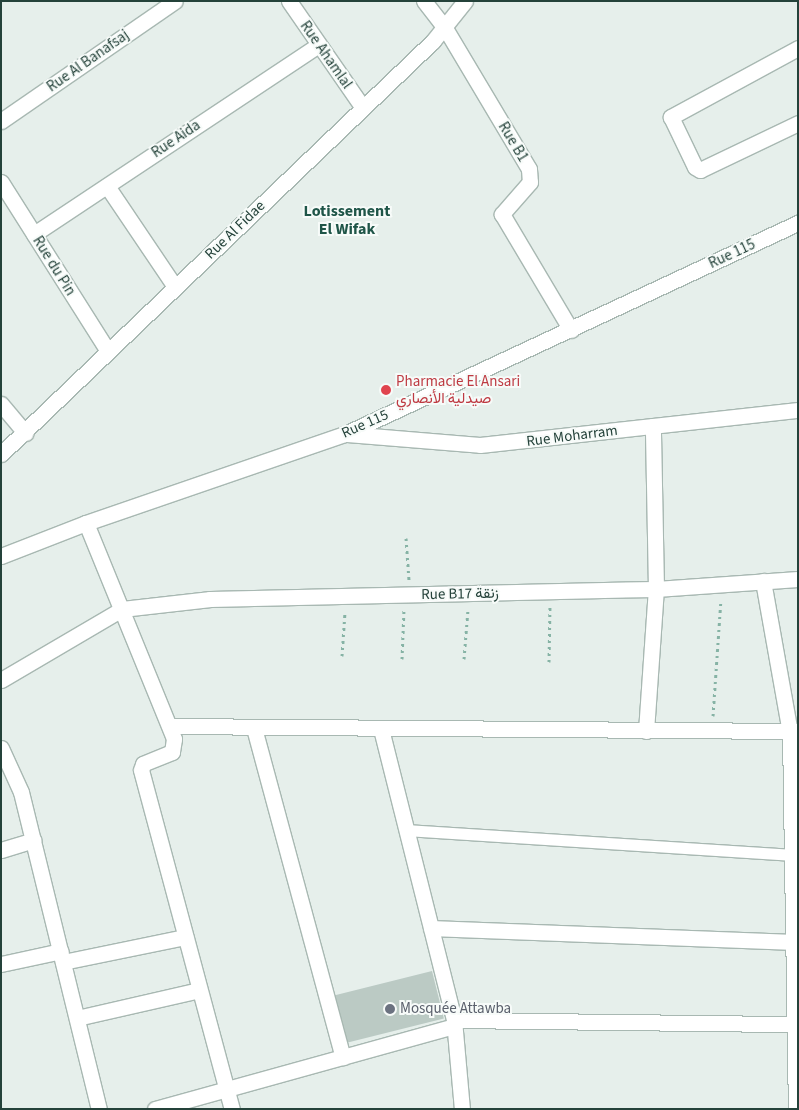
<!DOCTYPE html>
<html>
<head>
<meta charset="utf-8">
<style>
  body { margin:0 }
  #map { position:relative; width:799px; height:1110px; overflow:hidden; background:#e6efeb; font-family:"Source Sans 3",Vazirmatn,sans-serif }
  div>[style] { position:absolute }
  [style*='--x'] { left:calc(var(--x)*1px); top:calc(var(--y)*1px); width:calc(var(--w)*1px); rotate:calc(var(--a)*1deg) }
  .building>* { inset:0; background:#bbcac4; transform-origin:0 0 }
  .path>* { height:3px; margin-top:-1.5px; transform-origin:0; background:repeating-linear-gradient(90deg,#86b3a5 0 2.5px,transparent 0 6.5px) }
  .roads { filter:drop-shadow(1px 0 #a8b8b2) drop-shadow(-1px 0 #a8b8b2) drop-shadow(0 1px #a8b8b2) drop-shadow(0 -1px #a8b8b2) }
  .pedestrian>* { height:11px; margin:-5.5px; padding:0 5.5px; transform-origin:5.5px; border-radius:5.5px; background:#fff }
  .minor>* { height:15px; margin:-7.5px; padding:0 7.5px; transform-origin:7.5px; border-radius:7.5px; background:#fff }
  .dots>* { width:14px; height:14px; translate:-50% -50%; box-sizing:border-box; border:2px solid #f7fbf9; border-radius:50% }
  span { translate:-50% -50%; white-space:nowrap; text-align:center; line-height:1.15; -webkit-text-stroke:4px #f7fbf9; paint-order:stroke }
  .street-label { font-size:15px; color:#24423a }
  .health-label { font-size:15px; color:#be3a42 }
  .left { translate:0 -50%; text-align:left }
  .worship-label { font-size:15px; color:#5b616d }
  .neighbourhood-label { font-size:16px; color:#1f5548; font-weight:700 }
  .frame { position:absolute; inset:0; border:2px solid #24423a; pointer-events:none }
</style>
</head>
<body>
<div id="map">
  <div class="building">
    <div style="left:432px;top:971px;width:49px;height:100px;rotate:76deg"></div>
  </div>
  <div class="path">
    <div style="--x:406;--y:538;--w:42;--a:85.9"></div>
    <div style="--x:342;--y:656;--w:44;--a:-86.1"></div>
    <div style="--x:402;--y:659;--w:49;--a:-87.7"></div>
    <div style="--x:464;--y:659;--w:50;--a:-85.4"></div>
    <div style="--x:549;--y:662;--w:55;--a:-89"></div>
    <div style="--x:713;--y:716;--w:116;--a:-86.1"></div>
  </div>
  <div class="roads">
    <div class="pedestrian">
      <div style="--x:407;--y:830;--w:386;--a:3.7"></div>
    </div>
    <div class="minor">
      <div style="--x:289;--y:1;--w:130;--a:55.3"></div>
      <div style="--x:424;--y:1;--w:34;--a:52"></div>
      <div style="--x:445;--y:28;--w:164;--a:59.2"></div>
      <div style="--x:529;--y:169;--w:13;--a:86"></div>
      <div style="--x:530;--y:182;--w:43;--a:131.2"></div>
      <div style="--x:502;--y:214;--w:135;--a:59.3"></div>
      <div style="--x:798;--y:48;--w:145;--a:151.5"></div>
      <div style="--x:671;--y:117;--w:55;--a:64.4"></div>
      <div style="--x:695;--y:167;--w:6;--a:31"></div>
      <div style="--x:700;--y:170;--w:109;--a:-25.6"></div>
      <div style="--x:1;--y:121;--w:211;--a:-34.6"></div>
      <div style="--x:1;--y:182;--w:200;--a:57.7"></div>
      <div style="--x:107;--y:186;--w:122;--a:56"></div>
      <div style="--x:34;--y:234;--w:341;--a:-33.6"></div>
      <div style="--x:1;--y:404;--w:38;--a:50"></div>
      <div style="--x:347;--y:434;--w:133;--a:4.7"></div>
      <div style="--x:480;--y:445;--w:320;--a:-6.3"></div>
      <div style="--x:1;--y:454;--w:598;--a:-43.71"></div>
      <div style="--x:433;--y:41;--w:51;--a:-51.3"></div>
      <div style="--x:86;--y:523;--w:233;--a:67.8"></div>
      <div style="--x:174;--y:739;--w:13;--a:99"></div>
      <div style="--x:172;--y:752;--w:31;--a:158"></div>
      <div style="--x:143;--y:764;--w:6;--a:108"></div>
      <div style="--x:141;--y:770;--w:351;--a:75"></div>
      <div style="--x:1;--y:556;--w:91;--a:-21.2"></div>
      <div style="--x:86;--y:523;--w:274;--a:-19"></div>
      <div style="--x:345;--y:434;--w:500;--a:-25"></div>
      <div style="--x:763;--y:581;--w:153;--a:79.9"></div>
      <div style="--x:790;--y:732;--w:377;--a:89.1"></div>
      <div style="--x:1;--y:680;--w:140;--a:-30.4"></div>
      <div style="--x:122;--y:609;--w:89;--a:-6.5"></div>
      <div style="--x:210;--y:599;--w:446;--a:-1.3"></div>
      <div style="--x:656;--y:589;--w:142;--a:-4"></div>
      <div style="--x:170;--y:726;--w:628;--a:0.46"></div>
      <div style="--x:254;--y:728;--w:341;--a:74.9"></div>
      <div style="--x:381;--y:729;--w:300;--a:75.9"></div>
      <div style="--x:454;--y:1020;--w:89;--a:84.9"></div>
      <div style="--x:646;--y:731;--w:142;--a:-86"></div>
      <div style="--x:656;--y:589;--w:163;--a:-91.1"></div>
      <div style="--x:1;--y:748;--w:48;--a:65.6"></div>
      <div style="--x:21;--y:792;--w:326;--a:76.2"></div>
      <div style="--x:1;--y:850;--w:34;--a:-17"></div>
      <div style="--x:431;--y:928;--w:363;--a:2.2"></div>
      <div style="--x:63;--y:962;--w:125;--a:-11.6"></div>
      <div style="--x:1;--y:964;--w:61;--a:-12.2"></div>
      <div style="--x:77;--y:1018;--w:125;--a:-12.9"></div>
      <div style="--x:454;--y:1020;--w:341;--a:0.7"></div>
      <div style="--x:155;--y:1109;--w:311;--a:-15.5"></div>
    </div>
  </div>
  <div class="dots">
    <div style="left:386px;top:390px;background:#e0444e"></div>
    <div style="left:390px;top:1009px;background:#6b7280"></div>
  </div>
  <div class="street-label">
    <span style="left:326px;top:55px;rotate:55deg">Rue Ahamlal</span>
    <span style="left:88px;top:61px;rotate:-35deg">Rue Al Banafsaj</span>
    <span style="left:176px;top:139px;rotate:-34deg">Rue Aida</span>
    <span style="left:513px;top:142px;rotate:59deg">Rue B1</span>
    <span style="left:235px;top:230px;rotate:-44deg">Rue Al Fidae</span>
    <span style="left:732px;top:254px;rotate:-25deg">Rue 115</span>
    <span style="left:54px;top:266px;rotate:58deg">Rue du Pin</span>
    <span style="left:365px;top:424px;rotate:-24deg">Rue 115</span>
    <span style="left:572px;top:436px;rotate:-7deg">Rue Moharram</span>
    <span style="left:460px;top:594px;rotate:-1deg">Rue B17 زنقة</span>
  </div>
  <div class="health-label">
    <span class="left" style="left:396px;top:390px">Pharmacie El Ansari<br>صيدلية الأنصاري</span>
  </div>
  <div class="worship-label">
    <span class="left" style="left:400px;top:1009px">Mosquée Attawba</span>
  </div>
  <div class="neighbourhood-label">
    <span style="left:347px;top:220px">Lotissement<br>El Wifak</span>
  </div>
  <div class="frame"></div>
</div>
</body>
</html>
